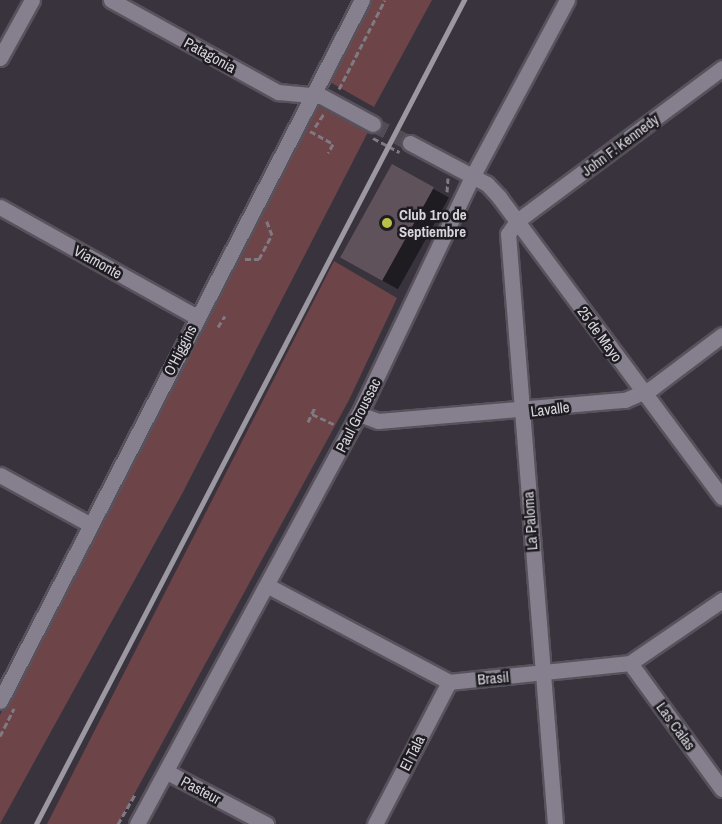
<!DOCTYPE html>
<html>
<head>
<meta charset="utf-8">
<style>
  body { margin:0 }
  #map { position:relative; width:722px; height:824px; overflow:hidden; background:#39333e; font-family:"Archivo Narrow",sans-serif }
  div>[style] { position:absolute }
  [style*='--x'] { left:calc(var(--x)*1px); top:calc(var(--y)*1px); width:calc(var(--w)*1px); rotate:calc(var(--a)*1deg) }
  .green>* { inset:0; background:#6d4447 }
  .shadow>* { inset:0; background:#0007; transform-origin:0 0 }
  .building>* { inset:0; background:#60525b; transform-origin:0 0 }
  .minor-tunnel>* { height:15px; margin-top:-7.5px; transform-origin:0; background:repeating-linear-gradient(90deg,#514b56 0 15px,transparent 0 23px) }
  .path>* { height:3px; margin-top:-1.5px; transform-origin:0; background:repeating-linear-gradient(90deg,#7f7a83 0 6px,transparent 0 9px) }
  .roads { filter:drop-shadow(2px 0 #58525c) drop-shadow(-2px 0 #58525c) drop-shadow(0 2px #58525c) drop-shadow(0 -2px #58525c) }
  .minor>* { height:15px; margin:-7.5px; padding:0 7.5px; transform-origin:7.5px; border-radius:7.5px; background:#867f8d }
  .rail>* { height:4.5px; margin:-2.25px; padding:0 2.25px; transform-origin:2.25px; border-radius:2.25px; background:#9c98a1 }
  .dots>* { width:16px; height:16px; translate:-50% -50%; box-sizing:border-box; border:3px solid #1e1c21; border-radius:50% }
  span { translate:-50% -50%; white-space:nowrap; text-align:center; line-height:1.15; -webkit-text-stroke:5px #1e1c21; paint-order:stroke }
  .street-label { font-size:15px; color:#d9d5dd }
  .poi-label { font-size:15px; color:#d9d5dd; font-weight:700 }
  .left { translate:0 -50%; text-align:left }
</style>
</head>
<body>
<div id="map">
  <div class="green">
    <div style="clip-path:polygon(369px 0,432px 0,374px 107px,328px 81px)"></div>
    <div style="clip-path:polygon(312px 103px,368px 132px,182px 494px,0 824px,0 715px)"></div>
    <div style="clip-path:polygon(334px 261px,397px 298px,349px 400px,118px 824px,47px 824px)"></div>
  </div>
  <div class="shadow">
    <div style="left:392px;top:166px;width:65px;height:105px;rotate:29deg"></div>
  </div>
  <div class="building">
    <div style="left:392px;top:164px;width:48px;height:107px;rotate:29deg"></div>
  </div>
  <div class="minor-tunnel">
    <div style="--x:373;--y:124;--w:42;--a:27.2"></div>
  </div>
  <div class="path">
    <div style="--x:339;--y:89;--w:100;--a:-62.7"></div>
    <div style="--x:315;--y:127;--w:18;--a:-56"></div>
    <div style="--x:310;--y:131;--w:26;--a:29"></div>
    <div style="--x:333;--y:144;--w:10;--a:119"></div>
    <div style="--x:373;--y:138;--w:30;--a:28"></div>
    <div style="--x:447;--y:192;--w:14;--a:-86"></div>
    <div style="--x:245;--y:259;--w:14;--a:0"></div>
    <div style="--x:259;--y:259;--w:27;--a:-62"></div>
    <div style="--x:272;--y:235;--w:17;--a:-111"></div>
    <div style="--x:218;--y:327;--w:13;--a:-58"></div>
    <div style="--x:312;--y:414;--w:26;--a:25"></div>
    <div style="--x:308;--y:422;--w:17;--a:-65"></div>
    <div style="--x:0;--y:736;--w:31;--a:-63"></div>
    <div style="--x:118;--y:824;--w:34;--a:-60"></div>
  </div>
  <div class="roads">
    <div class="minor">
      <div style="--x:111;--y:0;--w:191;--a:28.9"></div>
      <div style="--x:278;--y:92;--w:43;--a:5.3"></div>
      <div style="--x:321;--y:96;--w:59;--a:28.3"></div>
      <div style="--x:0;--y:58;--w:66;--a:-61.1"></div>
      <div style="--x:410;--y:143;--w:87;--a:28"></div>
      <div style="--x:487;--y:184;--w:18;--a:47"></div>
      <div style="--x:499;--y:197;--w:374;--a:53.4"></div>
      <div style="--x:0;--y:207;--w:226;--a:29.2"></div>
      <div style="--x:359;--y:414;--w:20;--a:20"></div>
      <div style="--x:378;--y:421;--w:248;--a:-4.9"></div>
      <div style="--x:625;--y:400;--w:30;--a:-24"></div>
      <div style="--x:652;--y:388;--w:88;--a:-37.1"></div>
      <div style="--x:0;--y:475;--w:102;--a:28.8"></div>
      <div style="--x:268;--y:586;--w:205;--a:27.9"></div>
      <div style="--x:449;--y:682;--w:182;--a:-6"></div>
      <div style="--x:630;--y:663;--w:112;--a:-34.4"></div>
      <div style="--x:630;--y:663;--w:156;--a:53.9"></div>
      <div style="--x:0;--y:701;--w:789;--a:-62.69"></div>
      <div style="--x:167;--y:772;--w:112;--a:27.7"></div>
      <div style="--x:137;--y:824;--w:466;--a:-61.6"></div>
      <div style="--x:359;--y:414;--w:263;--a:-64.5"></div>
      <div style="--x:472;--y:177;--w:201;--a:-61.8"></div>
      <div style="--x:375;--y:824;--w:160;--a:-62.5"></div>
      <div style="--x:555;--y:824;--w:592;--a:-94.55"></div>
      <div style="--x:508;--y:234;--w:16;--a:-55"></div>
      <div style="--x:517;--y:221;--w:256;--a:-36.7"></div>
    </div>
  </div>
  <div class="rail">
    <div style="--x:36;--y:824;--w:929;--a:-62.55"></div>
  </div>
  <div class="dots">
    <div style="left:387px;top:223px;background:#bac046"></div>
  </div>
  <div class="street-label">
    <span style="left:210px;top:55px;rotate:29deg">Patagonia</span>
    <span style="left:620px;top:145px;rotate:-37deg">John F. Kennedy</span>
    <span style="left:98px;top:262px;rotate:29deg">Viamonte</span>
    <span style="left:600px;top:334px;rotate:54deg">25 de Mayo</span>
    <span style="left:180px;top:350px;rotate:-63deg">O'Higgins</span>
    <span style="left:550px;top:409px;rotate:-7deg">Lavalle</span>
    <span style="left:358px;top:415px;rotate:-63deg">Paul Groussac</span>
    <span style="left:530px;top:521px;rotate:-94deg">La Paloma</span>
    <span style="left:493px;top:678px;rotate:-5deg">Brasil</span>
    <span style="left:676px;top:726px;rotate:54deg">Las Calas</span>
    <span style="left:412px;top:753px;rotate:-63deg">El Tala</span>
    <span style="left:201px;top:790px;rotate:28deg">Pasteur</span>
  </div>
  <div class="poi-label">
    <span class="left" style="left:399px;top:223px">Club 1ro de<br>Septiembre</span>
  </div>
</div>
</body>
</html>
